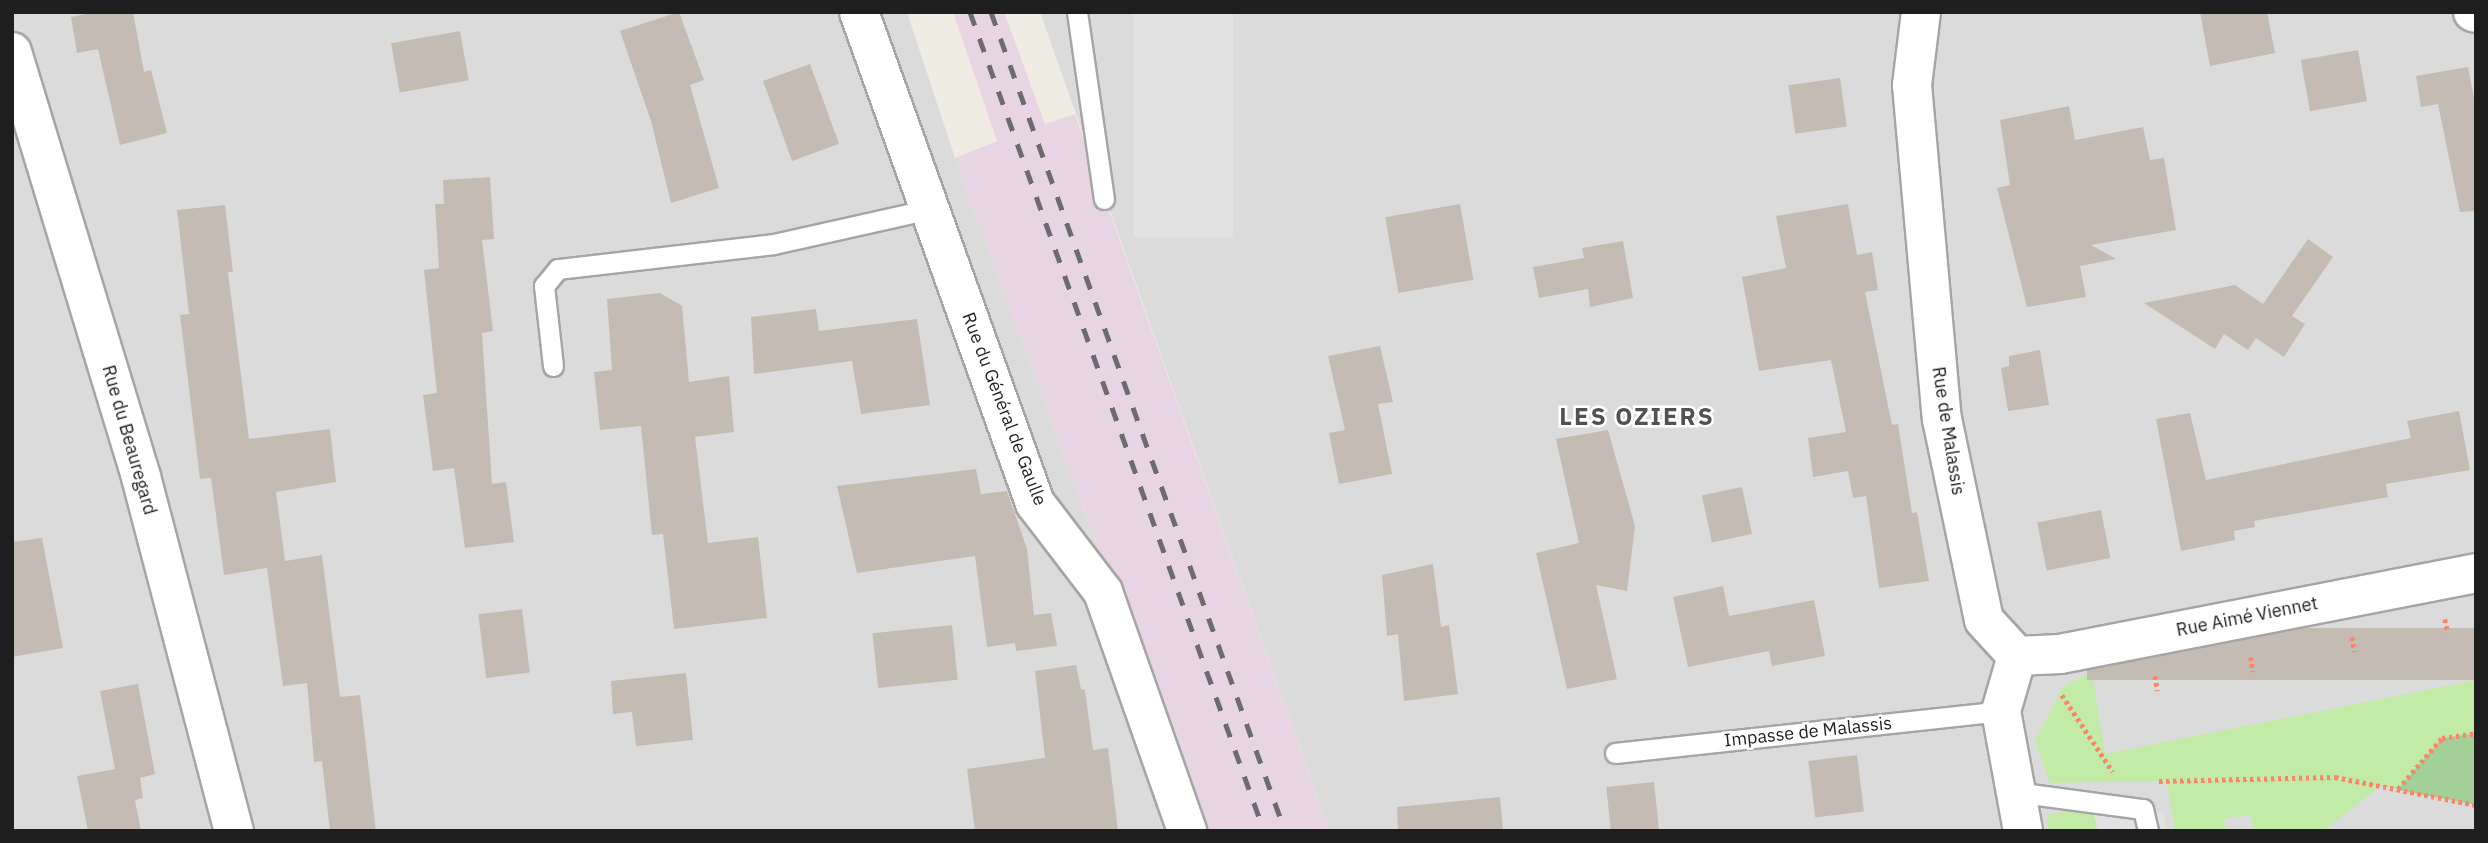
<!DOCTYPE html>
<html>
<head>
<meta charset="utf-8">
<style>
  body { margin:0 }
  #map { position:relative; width:2488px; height:843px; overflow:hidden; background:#efece4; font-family:"IBM Plex Sans",sans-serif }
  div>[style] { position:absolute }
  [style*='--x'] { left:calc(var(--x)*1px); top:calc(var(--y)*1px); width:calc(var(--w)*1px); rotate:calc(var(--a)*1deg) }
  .residential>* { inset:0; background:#dcdbdb }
  .industrial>* { inset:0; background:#e8d5e3 }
  .grass>* { inset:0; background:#c3eba8 }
  .forest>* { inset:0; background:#a3cf98 }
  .parking>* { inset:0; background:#e2e2e2; transform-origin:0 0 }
  .building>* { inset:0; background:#c4bcb3; transform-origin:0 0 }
  .path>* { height:4.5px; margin-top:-2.25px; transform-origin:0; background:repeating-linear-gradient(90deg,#fc8568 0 3.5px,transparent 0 7px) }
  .roads { filter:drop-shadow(2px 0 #a5a5a5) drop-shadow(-2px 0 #a5a5a5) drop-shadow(0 2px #a5a5a5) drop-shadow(0 -2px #a5a5a5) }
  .lane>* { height:19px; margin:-9.5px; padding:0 9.5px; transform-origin:9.5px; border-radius:9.5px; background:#fff }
  .street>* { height:38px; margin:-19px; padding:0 19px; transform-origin:19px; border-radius:19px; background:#fff }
  .rail>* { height:5px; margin-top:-2.5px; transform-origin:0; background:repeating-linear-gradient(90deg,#6c6c6c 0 14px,transparent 0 28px) }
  span { translate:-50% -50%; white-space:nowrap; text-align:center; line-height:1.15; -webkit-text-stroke:5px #fff; paint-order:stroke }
  .street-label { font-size:18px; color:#1e1e1e }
  .district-label { font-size:24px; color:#515151; font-weight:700; letter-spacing:2px }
  .frame { position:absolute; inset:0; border:14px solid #1e1e1e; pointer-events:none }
</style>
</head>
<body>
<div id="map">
  <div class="residential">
    <div style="clip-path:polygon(12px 12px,907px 12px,955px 158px,1202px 831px,12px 831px)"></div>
    <div style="clip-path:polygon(1040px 12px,2476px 12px,2476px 831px,1329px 831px)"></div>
  </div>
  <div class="industrial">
    <div style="clip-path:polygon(953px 12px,1004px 12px,1045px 124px,1075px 114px,1329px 831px,1202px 831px,955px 158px,997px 141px)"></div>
  </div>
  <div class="grass">
    <div style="clip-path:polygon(2092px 672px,2105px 754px,2476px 680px,2476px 733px,2442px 738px,2397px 790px,2381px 786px,2323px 831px,2254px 831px,2250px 815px,2224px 819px,2226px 831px,2175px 831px,2167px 781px,2050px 783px,2035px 740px,2063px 687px)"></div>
    <div style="clip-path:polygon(2062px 808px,2093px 811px,2098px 831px,2049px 831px,2046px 815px,2063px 812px)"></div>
  </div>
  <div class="forest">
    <div style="clip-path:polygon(2476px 733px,2476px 805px,2397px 790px,2442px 738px)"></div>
  </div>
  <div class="parking">
    <div style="left:1134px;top:12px;width:99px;height:225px"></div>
    <div style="clip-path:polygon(2093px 811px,2163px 813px,2167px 831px,2098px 831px)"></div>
  </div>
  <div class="building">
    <div style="clip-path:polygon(95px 12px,133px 12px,144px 72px,151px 70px,167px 133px,120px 145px,98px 49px,77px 53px,71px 17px)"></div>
    <div style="clip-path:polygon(679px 12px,704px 80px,690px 85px,719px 188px,671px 203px,651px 121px,620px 31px)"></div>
    <div style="clip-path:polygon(2200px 12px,2267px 12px,2275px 53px,2210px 66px)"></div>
    <div style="left:460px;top:31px;width:50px;height:70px;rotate:80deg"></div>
    <div style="left:2358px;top:50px;width:52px;height:58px;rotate:80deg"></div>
    <div style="left:810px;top:64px;width:85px;height:50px;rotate:70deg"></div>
    <div style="clip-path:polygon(2468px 67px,2476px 109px,2476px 211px,2460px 212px,2438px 104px,2421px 107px,2416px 76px)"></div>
    <div style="left:1840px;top:78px;width:49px;height:52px;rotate:82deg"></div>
    <div style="clip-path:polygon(2069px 106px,2075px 140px,2143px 127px,2150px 160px,2164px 158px,2176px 230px,2091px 245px,2116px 259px,2080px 266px,2086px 297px,2027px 307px,1997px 188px,2010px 185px,2000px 120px)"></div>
    <div style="clip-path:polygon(490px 177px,494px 239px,482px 240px,493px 331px,482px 333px,492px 484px,506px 482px,514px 542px,465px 548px,454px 468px,433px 471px,423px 395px,437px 393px,424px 270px,439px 268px,435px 204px,444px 204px,443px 180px)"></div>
    <div style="left:1460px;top:204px;width:77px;height:76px;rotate:80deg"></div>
    <div style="clip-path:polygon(1848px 204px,1857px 255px,1872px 252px,1878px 290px,1865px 292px,1892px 425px,1898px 424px,1912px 513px,1917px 512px,1929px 581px,1879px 588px,1866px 496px,1853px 498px,1848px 471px,1813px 477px,1808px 438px,1846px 432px,1831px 360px,1759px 371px,1742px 277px,1786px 268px,1776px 216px)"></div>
    <div style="clip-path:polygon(225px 205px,233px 272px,228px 272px,249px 439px,330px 429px,336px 482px,276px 492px,285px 561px,322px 555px,340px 697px,360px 695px,376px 831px,330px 831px,322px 761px,314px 762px,307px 683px,283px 686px,267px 568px,224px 575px,211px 478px,200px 479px,180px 315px,189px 314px,177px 210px)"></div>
    <div style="clip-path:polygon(2308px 239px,2333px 257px,2292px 316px,2305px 324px,2284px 357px,2256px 338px,2248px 350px,2224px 334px,2215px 349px,2144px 303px,2235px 285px,2263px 304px)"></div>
    <div style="clip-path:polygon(1623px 241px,1633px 298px,1590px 307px,1588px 289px,1539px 298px,1533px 267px,1584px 258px,1582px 248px)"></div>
    <div style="clip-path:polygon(660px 293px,682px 306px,689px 382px,729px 376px,734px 432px,695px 437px,708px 543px,758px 537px,767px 618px,674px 629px,663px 534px,652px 535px,641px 426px,600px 430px,594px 372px,612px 370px,607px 299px)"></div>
    <div style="clip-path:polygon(816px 309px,819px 331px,917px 319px,930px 405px,861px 414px,852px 361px,754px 374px,751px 317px)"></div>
    <div style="clip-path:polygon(1380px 346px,1393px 402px,1378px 404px,1392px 474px,1339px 484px,1329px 433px,1345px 430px,1328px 356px)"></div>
    <div style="clip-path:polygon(2040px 350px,2049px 405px,2008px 411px,2001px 368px,2009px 366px,2009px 356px)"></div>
    <div style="clip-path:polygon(2459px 411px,2470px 470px,2386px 484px,2388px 497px,2254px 521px,2255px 527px,2234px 531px,2235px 540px,2181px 551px,2156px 419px,2190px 413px,2206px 480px,2411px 438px,2407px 421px)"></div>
    <div style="clip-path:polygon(1608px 430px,1635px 526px,1627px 591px,1596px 585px,1617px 679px,1567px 689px,1536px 553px,1579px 543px,1556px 439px)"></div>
    <div style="clip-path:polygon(976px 469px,981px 494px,1007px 491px,1027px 549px,1034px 615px,1051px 613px,1057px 646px,1016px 651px,1015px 643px,987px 647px,975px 556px,857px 573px,837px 486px)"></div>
    <div style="left:1742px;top:487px;width:48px;height:41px;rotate:78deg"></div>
    <div style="left:2101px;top:510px;width:49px;height:65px;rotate:79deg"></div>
    <div style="clip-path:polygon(42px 538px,63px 648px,12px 657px,12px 542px)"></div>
    <div style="clip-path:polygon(1433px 564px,1441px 627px,1449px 625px,1458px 694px,1404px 701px,1398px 634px,1387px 636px,1382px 575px)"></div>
    <div style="clip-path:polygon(1723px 586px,1729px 616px,1814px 600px,1825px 656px,1772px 666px,1769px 651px,1688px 667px,1673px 597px)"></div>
    <div style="left:522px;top:609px;width:64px;height:44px;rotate:83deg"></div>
    <div style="left:952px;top:625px;width:55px;height:80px;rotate:84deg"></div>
    <div style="left:2476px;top:628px;width:52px;height:389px;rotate:90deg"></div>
    <div style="clip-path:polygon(1076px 665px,1081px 689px,1085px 690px,1093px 750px,1108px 748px,1118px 831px,975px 831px,967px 769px,1045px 758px,1035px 671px)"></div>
    <div style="clip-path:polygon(686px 673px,693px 740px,636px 746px,632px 712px,613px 714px,611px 681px)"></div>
    <div style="clip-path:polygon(138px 684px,155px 774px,140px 778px,143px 798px,135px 800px,141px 831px,88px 831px,77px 776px,115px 769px,100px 691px)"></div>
    <div style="left:1857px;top:755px;width:57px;height:49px;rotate:83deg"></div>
    <div style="left:1654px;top:782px;width:49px;height:48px;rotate:84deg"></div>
    <div style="clip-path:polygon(1500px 797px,1503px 831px,1398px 831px,1397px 807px)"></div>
  </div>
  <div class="path">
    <div style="--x:2445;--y:619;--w:14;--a:78"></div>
    <div style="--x:2352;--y:637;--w:15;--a:79"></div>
    <div style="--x:2251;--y:657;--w:15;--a:82"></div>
    <div style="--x:2155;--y:676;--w:15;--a:79"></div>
    <div style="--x:2062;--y:695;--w:92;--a:56.5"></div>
    <div style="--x:2159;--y:781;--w:176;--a:-1.3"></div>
    <div style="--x:2335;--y:777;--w:144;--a:11.2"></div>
    <div style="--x:2398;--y:789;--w:67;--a:-49.2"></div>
    <div style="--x:2442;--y:738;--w:34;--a:-8"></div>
  </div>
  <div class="roads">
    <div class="lane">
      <div style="--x:1077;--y:12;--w:189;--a:81.8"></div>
      <div style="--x:553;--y:366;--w:81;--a:-96.4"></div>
      <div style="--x:544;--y:286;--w:22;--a:-51"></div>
      <div style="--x:558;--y:269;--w:217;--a:-6.6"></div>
      <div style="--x:774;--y:244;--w:161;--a:-12.6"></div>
      <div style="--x:1615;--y:753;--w:388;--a:-6.2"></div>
      <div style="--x:2015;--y:792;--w:129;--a:7.6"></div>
      <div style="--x:2143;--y:809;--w:23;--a:77"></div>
    </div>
    <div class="street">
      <div style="--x:859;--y:12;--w:522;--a:70.28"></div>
      <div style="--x:1035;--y:503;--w:112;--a:52.6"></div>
      <div style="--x:1103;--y:592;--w:253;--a:70.6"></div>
      <div style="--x:1921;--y:12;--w:74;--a:97"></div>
      <div style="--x:1912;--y:85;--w:335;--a:84.9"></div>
      <div style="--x:1942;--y:419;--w:205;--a:78.2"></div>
      <div style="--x:1984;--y:620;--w:49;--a:47.5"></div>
      <div style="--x:2017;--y:656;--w:57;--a:106.2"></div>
      <div style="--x:2001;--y:711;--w:122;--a:79.6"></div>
      <div style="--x:2473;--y:12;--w:3;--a:18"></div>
      <div style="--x:12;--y:52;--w:444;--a:73.1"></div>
      <div style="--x:141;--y:477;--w:366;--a:75.3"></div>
      <div style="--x:2017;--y:656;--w:43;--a:-2.7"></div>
      <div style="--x:2060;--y:654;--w:424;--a:-11"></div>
    </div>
  </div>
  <div class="rail">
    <div style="--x:970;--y:12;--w:870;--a:70.25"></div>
    <div style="--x:991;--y:12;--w:870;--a:70.25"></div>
  </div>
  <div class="street-label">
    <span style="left:1004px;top:409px;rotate:69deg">Rue du Général de Gaulle</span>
    <span style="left:1948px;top:431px;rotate:81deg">Rue de Malassis</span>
    <span style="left:129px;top:440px;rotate:74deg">Rue du Beauregard</span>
    <span style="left:2247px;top:617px;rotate:-11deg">Rue Aimé Viennet</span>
    <span style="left:1808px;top:732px;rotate:-6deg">Impasse de Malassis</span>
  </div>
  <div class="district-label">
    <span style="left:1637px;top:417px">LES OZIERS</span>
  </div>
  <div class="frame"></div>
</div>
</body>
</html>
